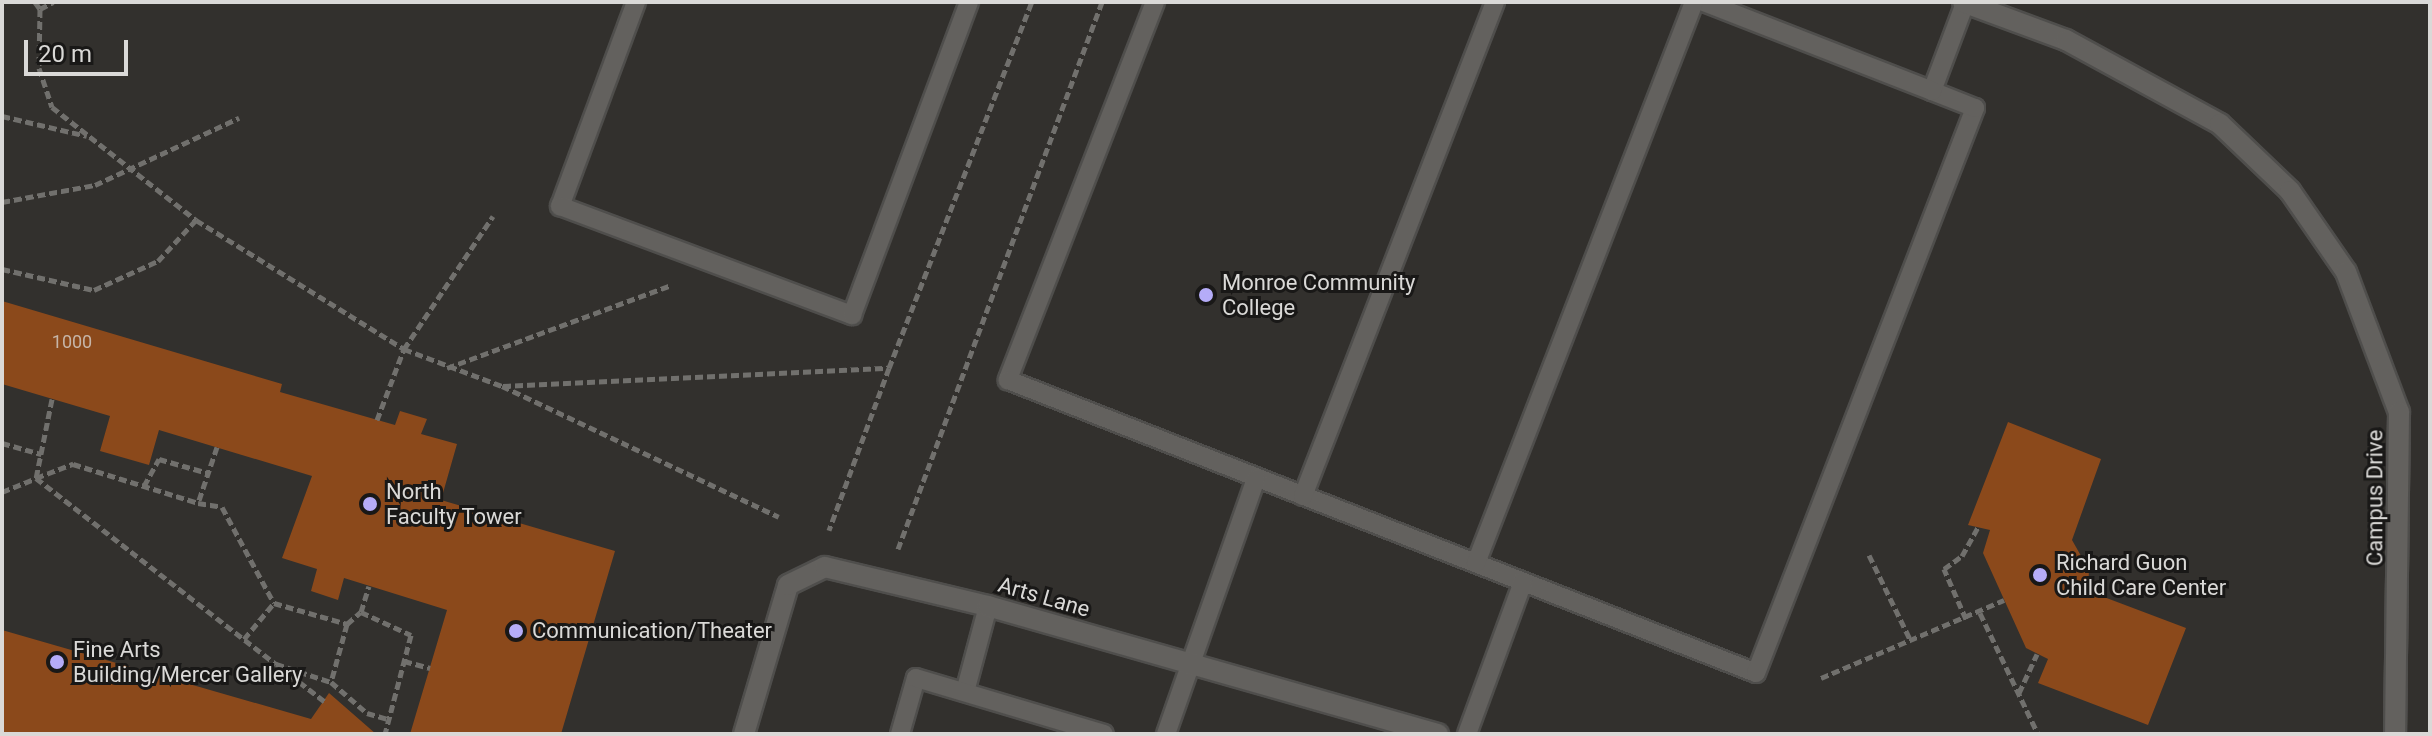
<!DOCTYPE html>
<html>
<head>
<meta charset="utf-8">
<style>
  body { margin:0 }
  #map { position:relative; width:2432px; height:736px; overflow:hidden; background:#32302d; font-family:Roboto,sans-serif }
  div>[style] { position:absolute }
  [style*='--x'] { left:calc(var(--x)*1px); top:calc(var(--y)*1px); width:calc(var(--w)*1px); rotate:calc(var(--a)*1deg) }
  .building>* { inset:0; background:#8b491b }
  .path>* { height:5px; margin-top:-2.5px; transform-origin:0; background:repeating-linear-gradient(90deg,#71706d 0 8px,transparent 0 12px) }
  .roads { filter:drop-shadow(2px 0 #4f4e4c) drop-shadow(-2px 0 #4f4e4c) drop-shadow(0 2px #4f4e4c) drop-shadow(0 -2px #4f4e4c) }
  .service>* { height:18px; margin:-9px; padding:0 9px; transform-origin:9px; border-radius:9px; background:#63615e }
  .minor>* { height:20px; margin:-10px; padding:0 10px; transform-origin:10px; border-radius:10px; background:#63615e }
  .dots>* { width:22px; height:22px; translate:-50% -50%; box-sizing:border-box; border:4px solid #191817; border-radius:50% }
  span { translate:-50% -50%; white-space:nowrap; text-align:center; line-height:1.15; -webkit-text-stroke:6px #191817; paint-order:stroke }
  .number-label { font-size:18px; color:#c6b5a8 }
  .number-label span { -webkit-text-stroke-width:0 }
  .poi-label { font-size:22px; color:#dad9d7 }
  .left { translate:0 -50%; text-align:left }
  .street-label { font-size:22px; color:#dad9d7 }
  .frame { position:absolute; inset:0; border:4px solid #dad9d7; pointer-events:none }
  .scale { position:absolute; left:24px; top:40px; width:104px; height:36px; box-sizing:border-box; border:4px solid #dad9d7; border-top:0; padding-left:10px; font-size:24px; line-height:28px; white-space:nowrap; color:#dad9d7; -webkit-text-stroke:6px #191817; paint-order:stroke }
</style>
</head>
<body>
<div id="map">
  <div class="building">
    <div style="clip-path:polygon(2px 301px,282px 384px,280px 392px,395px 425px,400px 411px,427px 419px,421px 434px,457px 444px,441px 500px,615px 551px,561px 734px,410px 734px,447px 610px,344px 578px,338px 600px,311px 591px,317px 569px,282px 558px,312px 476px,159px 430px,149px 465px,100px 451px,110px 416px,2px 384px)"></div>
    <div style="clip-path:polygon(2008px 422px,2101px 459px,2072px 540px,2089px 570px,2088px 591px,2186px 628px,2148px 725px,2038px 683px,2048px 659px,2026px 648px,1983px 553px,1990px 530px,1968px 525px)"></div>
    <div style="clip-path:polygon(2px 630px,311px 719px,329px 693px,376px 734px,2px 734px)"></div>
  </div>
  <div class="path">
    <div style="--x:35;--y:2;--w:9;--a:54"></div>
    <div style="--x:40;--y:9;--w:59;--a:91"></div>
    <div style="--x:39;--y:68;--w:41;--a:71.6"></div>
    <div style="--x:52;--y:107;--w:183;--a:38.1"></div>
    <div style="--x:196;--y:220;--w:245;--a:31.8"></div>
    <div style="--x:404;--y:349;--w:105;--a:20.7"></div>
    <div style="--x:502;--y:386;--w:306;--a:25.3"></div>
    <div style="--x:40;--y:9;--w:15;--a:-28"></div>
    <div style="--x:2;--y:116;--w:87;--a:13.2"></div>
    <div style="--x:2;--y:202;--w:95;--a:-10.4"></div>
    <div style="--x:95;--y:185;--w:159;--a:-25"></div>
    <div style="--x:2;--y:269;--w:94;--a:12.9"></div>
    <div style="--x:94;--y:290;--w:70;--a:-24.4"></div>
    <div style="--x:158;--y:261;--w:56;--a:-47.2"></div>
    <div style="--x:447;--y:368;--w:239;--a:-20.3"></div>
    <div style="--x:889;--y:368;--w:393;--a:-68.7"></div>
    <div style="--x:503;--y:386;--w:386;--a:-2.7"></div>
    <div style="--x:889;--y:368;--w:173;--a:110.3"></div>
    <div style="--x:52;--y:399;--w:81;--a:101.4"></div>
    <div style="--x:36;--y:478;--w:40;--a:-21"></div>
    <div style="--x:73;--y:464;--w:131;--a:17.3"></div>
    <div style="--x:377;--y:420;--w:76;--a:-69.2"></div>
    <div style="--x:404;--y:349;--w:160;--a:-56.2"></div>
    <div style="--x:2;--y:443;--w:41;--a:15.8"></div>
    <div style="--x:217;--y:447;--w:59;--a:108.7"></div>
    <div style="--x:198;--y:503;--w:24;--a:9"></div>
    <div style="--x:222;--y:507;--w:109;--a:61.6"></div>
    <div style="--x:274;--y:603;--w:76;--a:16"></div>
    <div style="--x:347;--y:624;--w:18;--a:-41"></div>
    <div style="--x:361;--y:612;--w:27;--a:-73"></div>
    <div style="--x:144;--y:486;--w:31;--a:-61"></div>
    <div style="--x:159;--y:459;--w:51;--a:15.9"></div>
    <div style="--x:2;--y:492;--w:37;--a:-22"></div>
    <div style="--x:36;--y:478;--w:304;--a:37.8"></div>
    <div style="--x:276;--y:664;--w:58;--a:18.1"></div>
    <div style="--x:898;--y:549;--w:584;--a:-69.55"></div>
    <div style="--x:1869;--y:555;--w:96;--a:64"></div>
    <div style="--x:361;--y:612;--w:55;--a:24.7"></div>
    <div style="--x:411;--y:635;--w:102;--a:104.7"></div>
    <div style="--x:1980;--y:613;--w:134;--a:64.4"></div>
    <div style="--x:1966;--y:619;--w:55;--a:-113.7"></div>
    <div style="--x:1944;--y:569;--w:22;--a:-36"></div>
    <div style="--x:1962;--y:556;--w:33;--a:-61"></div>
    <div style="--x:347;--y:624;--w:60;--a:105.4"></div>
    <div style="--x:331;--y:682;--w:48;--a:40.7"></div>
    <div style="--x:367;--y:713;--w:22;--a:16"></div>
    <div style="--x:244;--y:639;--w:47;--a:-50.2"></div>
    <div style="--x:404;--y:661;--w:27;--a:15"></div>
    <div style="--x:280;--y:667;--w:56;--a:37.7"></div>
    <div style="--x:1821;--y:678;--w:199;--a:-23.1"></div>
    <div style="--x:2019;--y:693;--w:43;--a:-65.2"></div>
  </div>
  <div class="roads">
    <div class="service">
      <div style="--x:636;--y:2;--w:218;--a:110.4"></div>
      <div style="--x:560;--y:206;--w:312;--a:20.5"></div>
      <div style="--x:852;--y:315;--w:334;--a:-69.5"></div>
      <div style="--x:1155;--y:2;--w:406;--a:111.3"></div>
      <div style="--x:1008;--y:380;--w:803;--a:21.39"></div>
      <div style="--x:1756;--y:673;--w:606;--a:-68.81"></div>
      <div style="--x:1975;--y:108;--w:46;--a:-158.4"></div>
      <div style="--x:1932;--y:91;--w:94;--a:-69.4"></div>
      <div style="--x:1704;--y:2;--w:245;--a:21.3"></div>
      <div style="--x:1303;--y:496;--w:530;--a:-68.76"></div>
      <div style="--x:1476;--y:563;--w:602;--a:-68.76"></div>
      <div style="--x:965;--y:692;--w:89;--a:-75"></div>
      <div style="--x:900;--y:734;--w:58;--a:-74.1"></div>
      <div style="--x:916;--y:678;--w:196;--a:16.6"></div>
      <div style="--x:1166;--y:734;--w:271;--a:-70.6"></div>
      <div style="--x:1467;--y:734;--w:162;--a:-69.8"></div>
    </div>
    <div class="minor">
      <div style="--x:1963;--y:2;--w:110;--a:20.3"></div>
      <div style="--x:2066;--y:40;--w:175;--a:28.6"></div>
      <div style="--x:2220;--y:124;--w:97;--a:43.7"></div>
      <div style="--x:2290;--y:191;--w:98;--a:55.3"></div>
      <div style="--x:2346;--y:272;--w:150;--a:69.3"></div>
      <div style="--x:2399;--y:412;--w:322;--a:90.7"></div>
      <div style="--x:744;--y:734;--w:155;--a:-73.5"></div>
      <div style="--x:788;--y:585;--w:41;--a:-25.9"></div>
      <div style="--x:825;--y:567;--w:168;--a:13.5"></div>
      <div style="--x:988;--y:606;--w:468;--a:15.9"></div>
    </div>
  </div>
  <div class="dots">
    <div style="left:1206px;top:295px;background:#b5acf8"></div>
    <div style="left:370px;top:504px;background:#b5acf8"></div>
    <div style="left:2040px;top:575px;background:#b5acf8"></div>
    <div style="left:516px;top:631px;background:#b5acf8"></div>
    <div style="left:57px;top:662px;background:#b5acf8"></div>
  </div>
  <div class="number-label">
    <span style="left:72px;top:342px">1000</span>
  </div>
  <div class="poi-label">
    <span class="left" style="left:1222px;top:295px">Monroe Community<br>College</span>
    <span class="left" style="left:386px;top:504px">North<br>Faculty Tower</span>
    <span class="left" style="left:2056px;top:575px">Richard Guon<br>Child Care Center</span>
    <span class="left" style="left:532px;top:631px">Communication/Theater</span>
    <span class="left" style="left:73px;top:662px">Fine Arts<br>Building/Mercer Gallery</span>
  </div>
  <div class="street-label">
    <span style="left:2375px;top:498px;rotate:-90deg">Campus Drive</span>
    <span style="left:1044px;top:597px;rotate:16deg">Arts Lane</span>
  </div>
  <div class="frame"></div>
  <div class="scale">20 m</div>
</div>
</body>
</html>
